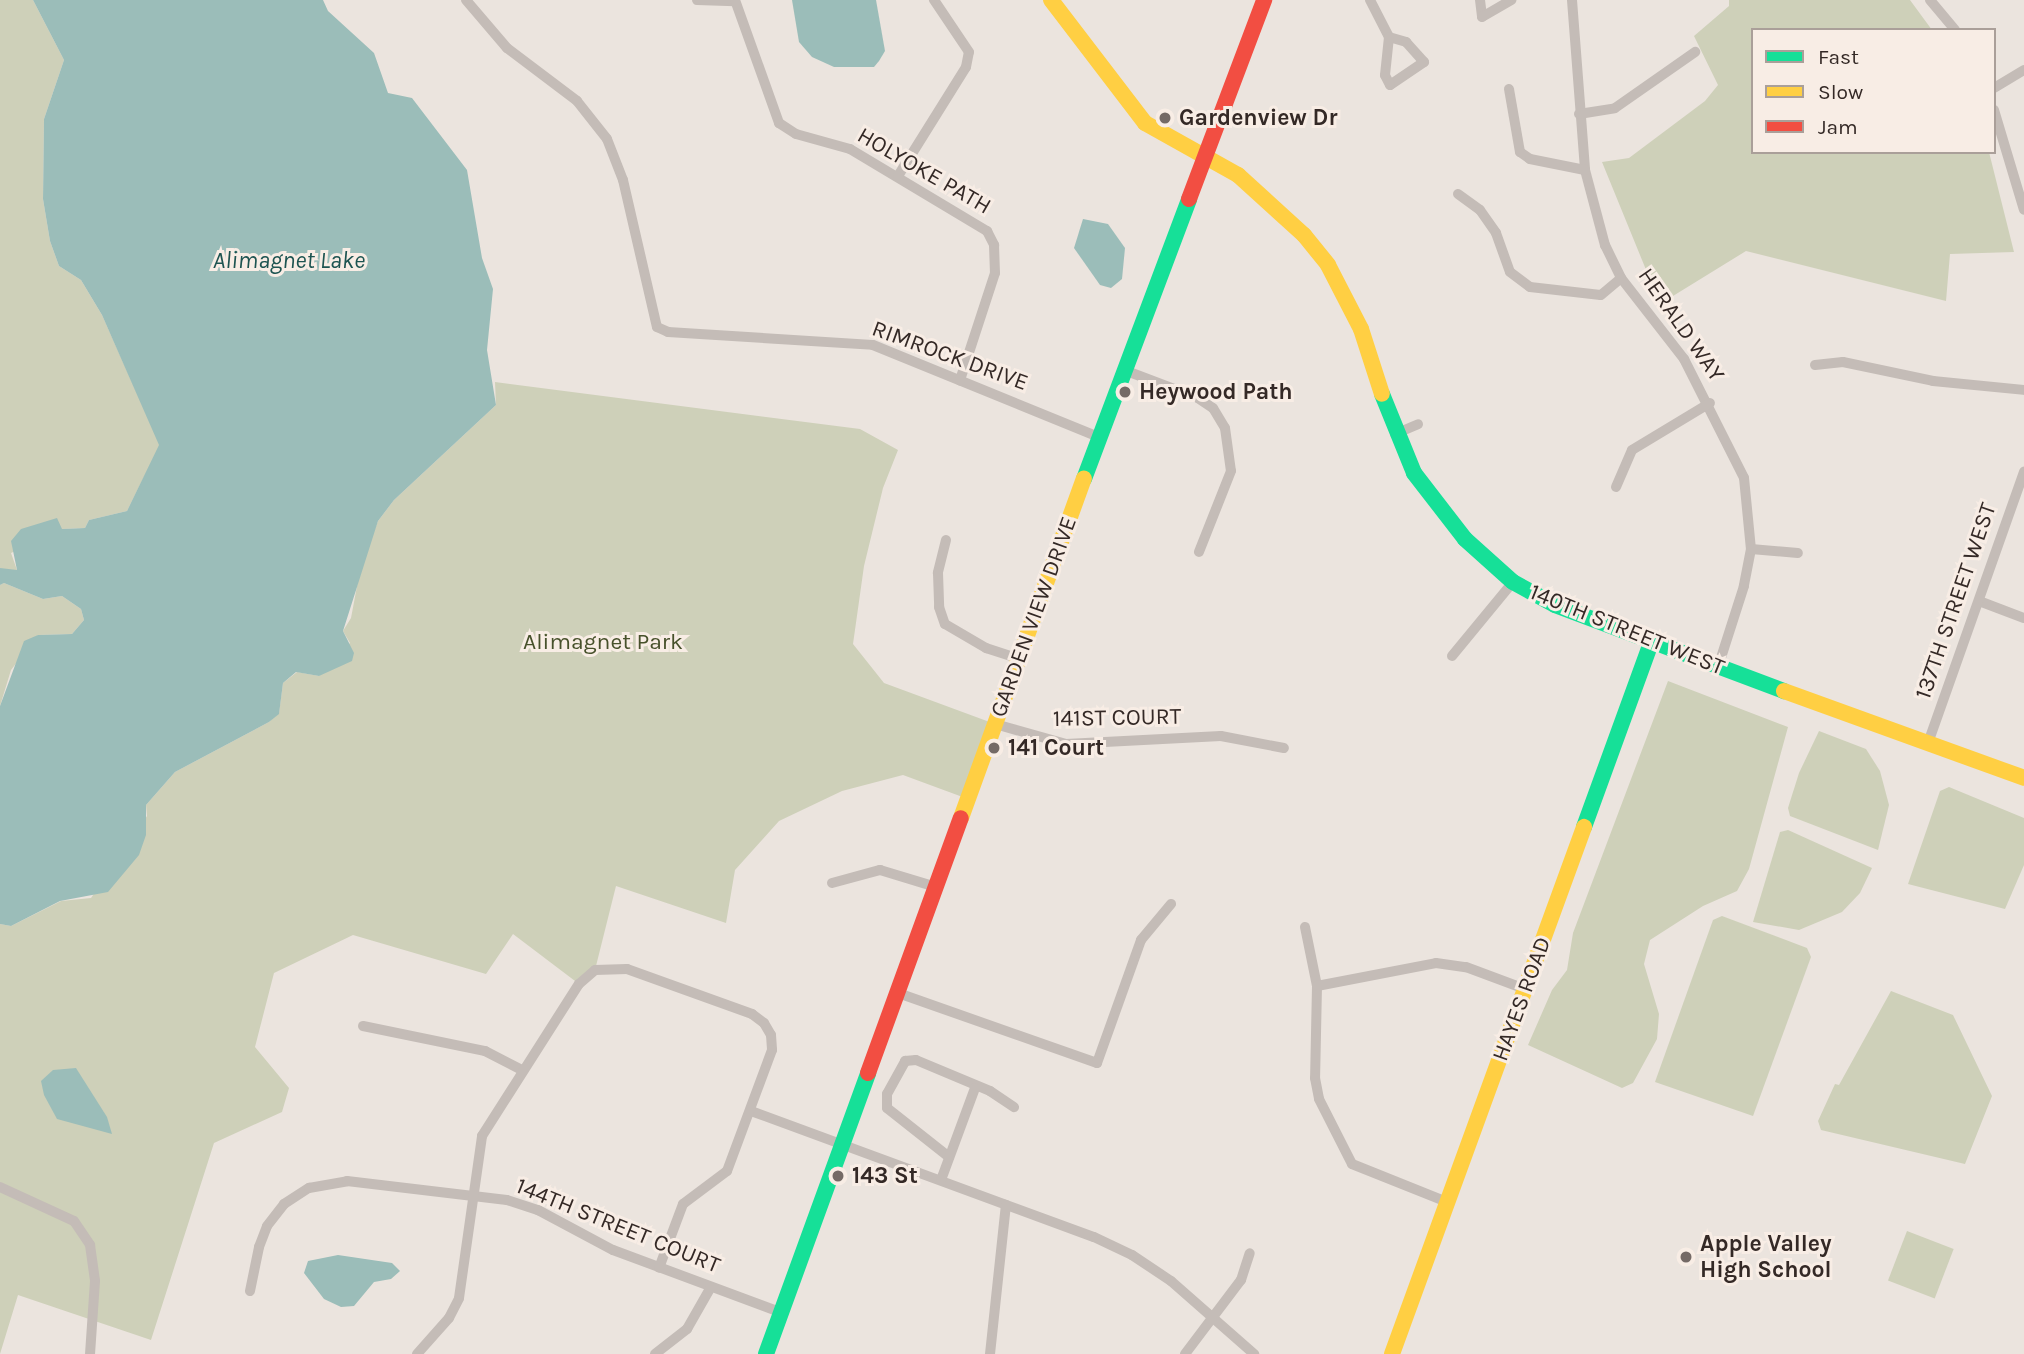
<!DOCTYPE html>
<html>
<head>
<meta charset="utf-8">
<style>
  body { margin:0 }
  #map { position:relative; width:2024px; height:1354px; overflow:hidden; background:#ebe4de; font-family:Karla,sans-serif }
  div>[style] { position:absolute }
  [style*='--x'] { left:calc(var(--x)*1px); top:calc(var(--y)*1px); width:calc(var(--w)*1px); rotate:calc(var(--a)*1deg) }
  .green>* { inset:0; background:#ced0b9; transform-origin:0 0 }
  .water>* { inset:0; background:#9bbdb9 }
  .street>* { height:10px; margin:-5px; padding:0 5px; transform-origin:5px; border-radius:5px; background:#c4bcb7 }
  .fast>* { height:16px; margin:-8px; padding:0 8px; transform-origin:8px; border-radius:8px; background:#16e098 }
  .slow>* { height:16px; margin:-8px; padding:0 8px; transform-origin:8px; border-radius:8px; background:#ffcf43 }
  .jam>* { height:16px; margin:-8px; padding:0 8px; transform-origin:8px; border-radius:8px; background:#f24e42 }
  .dots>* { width:19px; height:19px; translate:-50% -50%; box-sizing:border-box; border:4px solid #f8ede5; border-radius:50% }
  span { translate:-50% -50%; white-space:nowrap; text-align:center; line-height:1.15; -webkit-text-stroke:6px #f8ede5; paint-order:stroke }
  .poi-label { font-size:23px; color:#342926; font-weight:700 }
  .left { translate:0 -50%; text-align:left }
  .street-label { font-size:23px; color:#342926 }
  .park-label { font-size:23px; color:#47512b }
  .water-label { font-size:24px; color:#1d5451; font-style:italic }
  .legend { position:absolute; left:1751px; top:28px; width:245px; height:126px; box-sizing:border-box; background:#f8ede5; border:2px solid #aa9f99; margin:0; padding:9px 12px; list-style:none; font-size:21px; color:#342926 }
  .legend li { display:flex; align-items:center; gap:14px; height:35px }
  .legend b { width:35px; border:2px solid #aa9f99 }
</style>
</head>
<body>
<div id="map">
  <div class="green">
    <div style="clip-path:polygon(0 0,33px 0,64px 60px,44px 119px,43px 199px,50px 241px,59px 266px,81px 280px,102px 315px,160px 445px,127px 511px,89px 520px,85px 528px,62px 529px,11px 553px,17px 570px,6px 572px,0 568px)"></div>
    <div style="clip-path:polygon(1729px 0,1910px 0,1932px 30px,1753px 30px,1753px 152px,1989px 152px,2014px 252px,1950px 254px,1946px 301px,1746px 251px,1660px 304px,1602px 162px,1629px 158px,1705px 101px,1718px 85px,1694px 36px,1729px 6px)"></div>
    <div style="clip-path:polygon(495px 382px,860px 429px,898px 450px,883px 488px,864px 566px,853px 644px,884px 683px,995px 724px,968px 799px,903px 775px,842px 791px,779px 821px,735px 870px,726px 923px,616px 886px,595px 970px,579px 984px,513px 934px,486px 974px,353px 935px,274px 973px,255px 1047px,289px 1088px,282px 1112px,214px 1143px,151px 1340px,18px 1295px,0 1354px,0 924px,11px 926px,61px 901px,91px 898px,147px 816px,146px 805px,175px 772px,269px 722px,279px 713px,283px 683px,297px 672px,319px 676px,350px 643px,343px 631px,351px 618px,361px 565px,378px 521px,394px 500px,496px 405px)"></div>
    <div style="clip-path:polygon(4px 583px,43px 599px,62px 596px,81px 609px,84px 620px,72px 634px,38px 635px,11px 670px,0 706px,0 585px)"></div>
    <div style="clip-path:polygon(1668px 681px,1788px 727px,1749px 869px,1737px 891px,1703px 906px,1650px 940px,1644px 964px,1659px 1014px,1657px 1039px,1633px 1083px,1622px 1088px,1528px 1045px,1552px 990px,1567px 970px,1573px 933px)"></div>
    <div style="clip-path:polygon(1819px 731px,1866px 749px,1880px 771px,1889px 805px,1878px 850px,1790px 816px,1788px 808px,1799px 773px)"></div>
    <div style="clip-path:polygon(1949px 787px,2024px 818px,2024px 865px,2005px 909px,1908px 884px,1940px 791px)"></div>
    <div style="clip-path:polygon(1788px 830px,1872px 868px,1860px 893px,1842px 912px,1799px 930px,1753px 922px,1780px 832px)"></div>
    <div style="clip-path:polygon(1722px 916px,1807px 948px,1811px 957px,1753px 1116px,1655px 1082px,1713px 920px)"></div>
    <div style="clip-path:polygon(1891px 991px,1953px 1015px,1992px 1096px,1965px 1164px,1821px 1130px,1818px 1121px,1835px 1084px,1839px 1085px)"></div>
    <div style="left:1907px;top:1231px;width:50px;height:53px;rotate:21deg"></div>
  </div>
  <div class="water">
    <div style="clip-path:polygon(33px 0,323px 0,328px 11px,374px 53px,388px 93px,412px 98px,467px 170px,482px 258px,493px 289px,487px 350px,496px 405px,394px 500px,378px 521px,343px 631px,354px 653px,352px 661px,319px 676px,296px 672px,283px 683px,279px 714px,269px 722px,175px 772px,146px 805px,146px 835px,139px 855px,108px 892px,60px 901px,11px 926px,0 924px,0 706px,24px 641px,38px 635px,72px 634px,84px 620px,81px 609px,62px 596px,43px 599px,4px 583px,0 585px,0 568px,17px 570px,11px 541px,21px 529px,57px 518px,62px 529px,85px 528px,89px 520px,127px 511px,159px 445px,102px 315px,81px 280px,59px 266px,50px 241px,43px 199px,44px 119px,64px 60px)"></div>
    <div style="clip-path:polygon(792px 0,876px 0,885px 51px,879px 61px,874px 67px,834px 67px,812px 57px,799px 42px)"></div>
    <div style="clip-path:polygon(1083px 219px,1108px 224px,1125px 248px,1122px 279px,1111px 288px,1100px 285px,1074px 248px)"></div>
    <div style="clip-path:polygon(76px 1068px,107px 1117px,112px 1134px,57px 1119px,44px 1095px,41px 1081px,53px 1070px)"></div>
    <div style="clip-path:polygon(338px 1255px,392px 1263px,400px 1271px,391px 1279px,374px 1282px,354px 1306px,341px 1307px,324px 1299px,304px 1273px,308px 1261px)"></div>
  </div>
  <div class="street">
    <div style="--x:466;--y:0;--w:63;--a:49.5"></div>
    <div style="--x:507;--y:48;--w:88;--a:37.1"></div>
    <div style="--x:577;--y:101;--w:48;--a:51.7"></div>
    <div style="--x:607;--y:139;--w:44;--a:68.7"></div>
    <div style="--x:623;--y:180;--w:151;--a:77"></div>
    <div style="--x:657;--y:327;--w:12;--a:24"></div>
    <div style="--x:668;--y:332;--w:205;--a:3.6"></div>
    <div style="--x:873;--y:345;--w:244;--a:22.2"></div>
    <div style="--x:697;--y:0;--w:38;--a:2"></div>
    <div style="--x:735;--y:0;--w:131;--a:70.3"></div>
    <div style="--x:779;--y:123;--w:20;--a:33"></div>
    <div style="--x:796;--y:134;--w:56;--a:15.5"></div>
    <div style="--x:850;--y:149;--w:160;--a:30.9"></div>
    <div style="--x:987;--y:231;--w:16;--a:63"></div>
    <div style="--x:994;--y:245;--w:28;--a:88"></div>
    <div style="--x:995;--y:273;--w:113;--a:108.1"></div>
    <div style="--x:1370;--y:0;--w:42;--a:62.8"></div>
    <div style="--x:1389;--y:37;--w:18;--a:16"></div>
    <div style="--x:1406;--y:42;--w:27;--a:48"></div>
    <div style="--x:1424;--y:62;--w:41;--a:145.9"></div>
    <div style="--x:1390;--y:85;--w:11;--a:-117"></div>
    <div style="--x:1385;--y:75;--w:38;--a:-84"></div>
    <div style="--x:1480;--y:0;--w:17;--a:83"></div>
    <div style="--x:1482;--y:17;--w:34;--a:-30"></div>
    <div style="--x:1572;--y:0;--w:170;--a:85.6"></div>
    <div style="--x:1585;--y:170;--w:78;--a:75.1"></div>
    <div style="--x:1605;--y:245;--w:37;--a:64"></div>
    <div style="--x:1621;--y:278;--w:103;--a:52.1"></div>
    <div style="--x:1684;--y:359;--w:133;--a:63.2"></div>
    <div style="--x:1744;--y:478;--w:71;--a:84.4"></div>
    <div style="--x:1751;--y:549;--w:38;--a:101"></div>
    <div style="--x:1744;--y:586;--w:85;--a:107.8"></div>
    <div style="--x:1930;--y:0;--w:39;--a:50"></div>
    <div style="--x:1994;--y:88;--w:35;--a:-31"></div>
    <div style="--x:1509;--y:89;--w:64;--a:80.1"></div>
    <div style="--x:1520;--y:152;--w:12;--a:35"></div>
    <div style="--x:1530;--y:159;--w:56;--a:11.3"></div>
    <div style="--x:1994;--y:110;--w:104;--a:73.3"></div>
    <div style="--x:1579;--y:114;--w:36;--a:-9"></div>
    <div style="--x:1615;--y:108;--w:98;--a:-35"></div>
    <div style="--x:898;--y:176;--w:128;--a:-58"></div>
    <div style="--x:966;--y:67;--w:15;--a:-79"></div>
    <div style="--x:969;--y:52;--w:63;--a:-123.9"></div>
    <div style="--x:1458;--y:194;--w:27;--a:36"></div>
    <div style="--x:1480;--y:210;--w:28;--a:55"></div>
    <div style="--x:1496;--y:233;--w:41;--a:70.3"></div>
    <div style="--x:1510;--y:272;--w:25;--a:37"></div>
    <div style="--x:1530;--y:287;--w:71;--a:6.4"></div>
    <div style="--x:1601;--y:295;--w:26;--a:-40"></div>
    <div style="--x:1815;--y:365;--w:28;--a:-6"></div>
    <div style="--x:1843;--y:362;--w:92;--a:11.9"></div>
    <div style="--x:1933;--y:381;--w:91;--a:5.6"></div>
    <div style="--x:1124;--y:370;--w:79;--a:20.7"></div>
    <div style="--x:1198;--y:398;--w:18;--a:34"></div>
    <div style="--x:1213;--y:408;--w:23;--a:59"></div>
    <div style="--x:1225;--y:428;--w:43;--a:82.1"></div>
    <div style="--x:1231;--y:471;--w:87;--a:111.6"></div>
    <div style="--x:1395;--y:434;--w:25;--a:-23"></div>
    <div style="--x:1616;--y:487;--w:40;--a:-66.6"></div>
    <div style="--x:1632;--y:450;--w:91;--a:-31.1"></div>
    <div style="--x:946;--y:540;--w:34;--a:104"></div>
    <div style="--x:938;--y:573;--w:34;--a:88"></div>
    <div style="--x:939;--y:607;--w:18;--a:71"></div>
    <div style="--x:945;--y:624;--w:48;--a:30.3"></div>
    <div style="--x:986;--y:648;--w:35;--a:18"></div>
    <div style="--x:1751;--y:549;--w:47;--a:4.9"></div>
    <div style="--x:1979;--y:601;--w:48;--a:20.7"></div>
    <div style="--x:1452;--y:656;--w:96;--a:-50.5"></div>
    <div style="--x:995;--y:724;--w:74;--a:15.7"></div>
    <div style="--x:1066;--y:744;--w:155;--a:-3"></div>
    <div style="--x:1221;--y:736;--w:64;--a:10.8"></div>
    <div style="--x:1928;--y:743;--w:288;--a:-70.5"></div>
    <div style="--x:832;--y:883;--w:50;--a:-15.2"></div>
    <div style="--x:880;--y:870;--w:59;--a:16.9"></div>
    <div style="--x:1305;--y:927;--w:60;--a:78.5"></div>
    <div style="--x:1317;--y:986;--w:92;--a:91.2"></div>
    <div style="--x:1315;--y:1078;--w:21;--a:79"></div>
    <div style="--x:1319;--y:1099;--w:73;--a:63.1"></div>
    <div style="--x:1352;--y:1164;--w:102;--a:21.8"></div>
    <div style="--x:1317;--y:986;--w:121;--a:-10.9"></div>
    <div style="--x:1436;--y:963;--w:30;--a:8"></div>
    <div style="--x:1466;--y:967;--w:63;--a:20.4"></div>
    <div style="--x:898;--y:993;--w:211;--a:19.4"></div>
    <div style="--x:1097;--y:1063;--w:131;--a:-70.3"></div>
    <div style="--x:1141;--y:940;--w:47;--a:-50.2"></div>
    <div style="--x:363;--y:1026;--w:125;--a:11.6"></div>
    <div style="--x:485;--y:1051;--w:42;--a:27.2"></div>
    <div style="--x:751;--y:1111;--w:365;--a:20.2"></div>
    <div style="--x:1094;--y:1237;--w:42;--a:25.3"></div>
    <div style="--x:1132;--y:1255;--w:47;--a:33.7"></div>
    <div style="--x:1171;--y:1281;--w:111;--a:41.3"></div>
    <div style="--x:949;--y:1157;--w:79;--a:-141.7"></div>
    <div style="--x:887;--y:1108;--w:14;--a:-90"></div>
    <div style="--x:887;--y:1094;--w:38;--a:-61"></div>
    <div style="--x:905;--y:1061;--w:11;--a:-5"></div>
    <div style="--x:916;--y:1060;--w:80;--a:22.7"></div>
    <div style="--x:990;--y:1091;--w:29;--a:34"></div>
    <div style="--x:941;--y:1180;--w:98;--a:-69.7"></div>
    <div style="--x:0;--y:1187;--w:81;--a:24.7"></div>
    <div style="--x:74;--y:1221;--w:29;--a:56"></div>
    <div style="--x:90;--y:1245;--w:36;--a:82"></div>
    <div style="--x:95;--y:1281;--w:73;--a:93.9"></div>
    <div style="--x:250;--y:1291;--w:45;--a:-78.4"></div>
    <div style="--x:259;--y:1247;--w:22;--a:-69"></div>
    <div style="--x:267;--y:1226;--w:28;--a:-52"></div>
    <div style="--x:284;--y:1204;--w:30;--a:-33"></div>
    <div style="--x:309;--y:1188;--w:39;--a:-10"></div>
    <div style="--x:347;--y:1181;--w:161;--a:6.8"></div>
    <div style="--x:507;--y:1200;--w:33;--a:18"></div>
    <div style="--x:538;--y:1210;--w:85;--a:28.1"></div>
    <div style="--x:613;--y:1250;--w:180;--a:20.4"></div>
    <div style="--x:417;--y:1354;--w:48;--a:-48.4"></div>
    <div style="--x:449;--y:1318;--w:22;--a:-63"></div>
    <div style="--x:459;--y:1298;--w:164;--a:-81.9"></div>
    <div style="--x:482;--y:1136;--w:180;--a:-57.5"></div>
    <div style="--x:579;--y:984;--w:21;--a:-41"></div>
    <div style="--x:595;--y:970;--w:32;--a:-2"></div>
    <div style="--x:627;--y:969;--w:133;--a:19.8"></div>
    <div style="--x:752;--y:1014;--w:15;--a:37"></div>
    <div style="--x:764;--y:1023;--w:14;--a:60"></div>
    <div style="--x:771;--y:1035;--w:15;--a:86"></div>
    <div style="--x:772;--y:1050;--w:129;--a:110.4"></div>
    <div style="--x:727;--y:1171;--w:55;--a:143.1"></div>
    <div style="--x:683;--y:1204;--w:68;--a:110.6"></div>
    <div style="--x:655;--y:1354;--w:41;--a:-38"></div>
    <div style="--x:687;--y:1329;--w:48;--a:-60.3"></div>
    <div style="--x:990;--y:1354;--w:150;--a:-83.9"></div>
    <div style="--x:1185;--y:1354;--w:93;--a:-52.9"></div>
    <div style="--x:1241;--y:1280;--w:28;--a:-72"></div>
  </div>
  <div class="fast">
    <div style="--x:1382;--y:394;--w:85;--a:67.9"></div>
    <div style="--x:1414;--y:473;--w:83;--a:52.3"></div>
    <div style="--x:1465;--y:539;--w:64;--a:41.9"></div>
    <div style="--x:1513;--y:582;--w:48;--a:28.7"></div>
    <div style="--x:1555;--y:605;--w:245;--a:20.6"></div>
    <div style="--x:1084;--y:479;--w:299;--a:-69.4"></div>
    <div style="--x:1584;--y:827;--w:196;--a:-70"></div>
    <div style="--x:766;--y:1354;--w:299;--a:-70"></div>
  </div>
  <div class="slow">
    <div style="--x:1051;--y:0;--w:155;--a:52.6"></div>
    <div style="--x:1145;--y:123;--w:107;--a:29.2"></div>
    <div style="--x:1238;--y:175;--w:89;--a:42.3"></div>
    <div style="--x:1304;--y:235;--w:38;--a:51"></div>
    <div style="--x:1328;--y:265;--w:72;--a:62.7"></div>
    <div style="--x:1361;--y:329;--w:68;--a:72.1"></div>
    <div style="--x:1784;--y:691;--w:255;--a:19.9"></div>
    <div style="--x:961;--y:818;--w:361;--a:-70.1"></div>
    <div style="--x:1392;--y:1354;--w:561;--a:-69.98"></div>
  </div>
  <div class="jam">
    <div style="--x:1189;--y:199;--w:213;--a:-69.3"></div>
    <div style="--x:868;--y:1073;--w:271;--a:-70"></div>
  </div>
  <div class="dots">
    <div style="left:1165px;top:118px;background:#746a66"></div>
    <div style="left:1125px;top:392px;background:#746a66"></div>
    <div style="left:994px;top:748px;background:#746a66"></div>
    <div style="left:838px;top:1176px;background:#746a66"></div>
    <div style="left:1686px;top:1257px;background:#746a66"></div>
  </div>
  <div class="poi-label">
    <span class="left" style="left:1179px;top:118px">Gardenview Dr</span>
    <span class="left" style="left:1139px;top:392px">Heywood Path</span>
    <span class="left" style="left:1008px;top:748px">141 Court</span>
    <span class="left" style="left:852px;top:1176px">143 St</span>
    <span class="left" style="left:1700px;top:1257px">Apple Valley<br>High School</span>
  </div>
  <div class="street-label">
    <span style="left:924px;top:171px;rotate:30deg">HOLYOKE PATH</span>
    <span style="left:1681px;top:325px;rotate:55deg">HERALD WAY</span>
    <span style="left:950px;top:356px;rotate:20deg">RIMROCK DRIVE</span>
    <span style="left:1956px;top:601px;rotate:-71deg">137TH STREET WEST</span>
    <span style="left:1034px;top:617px;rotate:-70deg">GARDEN VIEW DRIVE</span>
    <span style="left:1627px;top:630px;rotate:22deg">140TH STREET WEST</span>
    <span style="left:1117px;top:718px;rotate:-1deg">141ST COURT</span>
    <span style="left:1522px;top:999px;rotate:-70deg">HAYES ROAD</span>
    <span style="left:618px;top:1226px;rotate:22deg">144TH STREET COURT</span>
  </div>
  <div class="park-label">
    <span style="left:603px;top:642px">Alimagnet Park</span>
  </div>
  <div class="water-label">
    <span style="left:289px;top:261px">Alimagnet Lake</span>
  </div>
  <ul class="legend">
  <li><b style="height:9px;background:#16e098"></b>Fast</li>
  <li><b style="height:9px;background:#ffcf43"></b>Slow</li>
  <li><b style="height:9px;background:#f24e42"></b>Jam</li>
  </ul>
</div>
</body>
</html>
